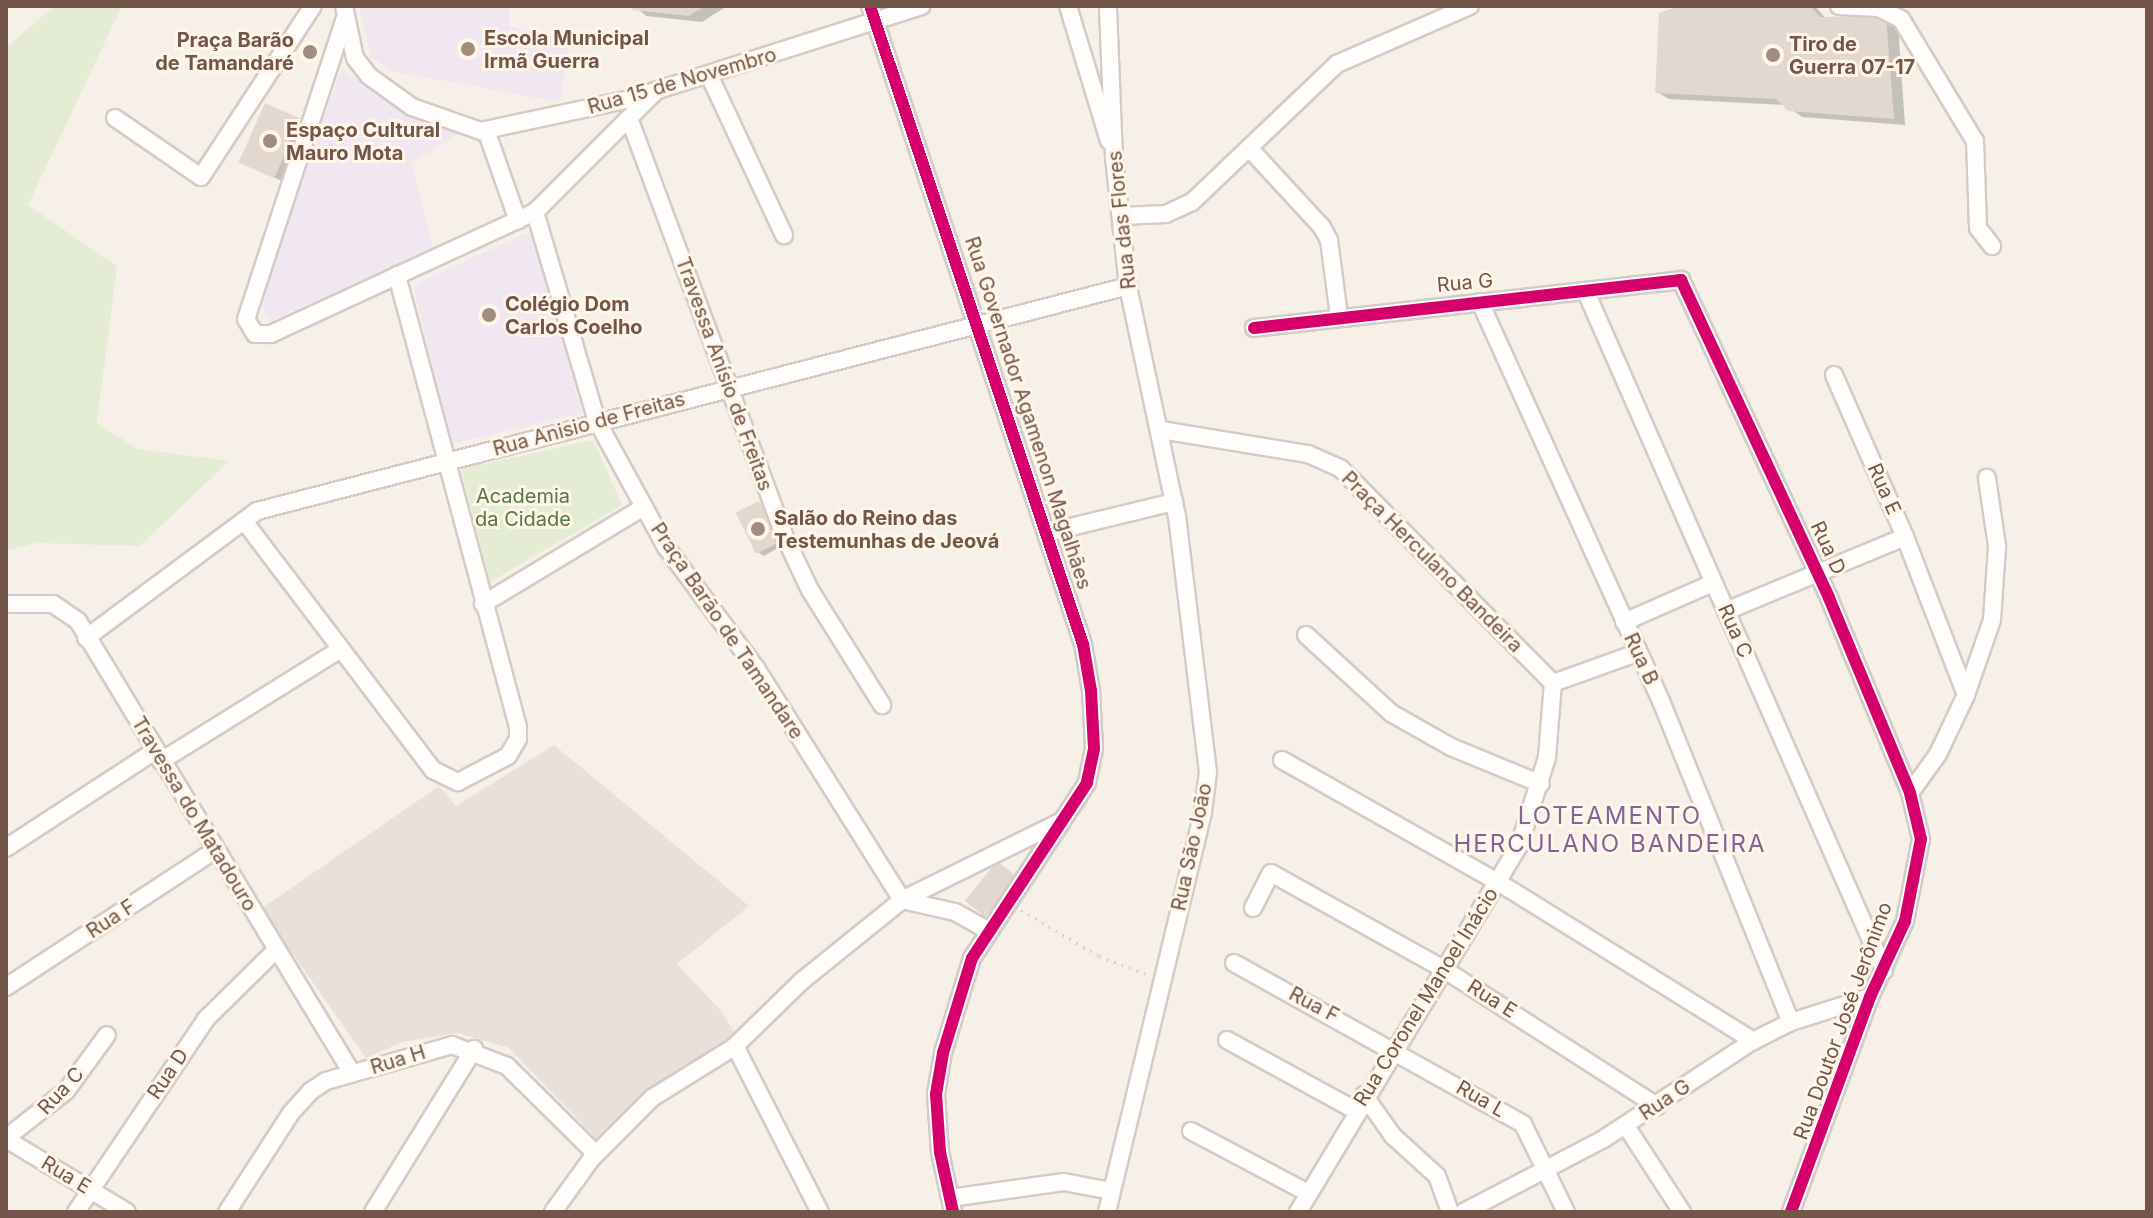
<!DOCTYPE html>
<html>
<head>
<meta charset="utf-8">
<style>
  body { margin:0 }
  #map { position:relative; width:2153px; height:1218px; overflow:hidden; background:#f6f0e9; font-family:Inter,sans-serif }
  div>[style] { position:absolute }
  [style*='--x'] { left:calc(var(--x)*1px); top:calc(var(--y)*1px); width:calc(var(--w)*1px); rotate:calc(var(--a)*1deg) }
  .industrial>* { inset:0; background:#e9e0da }
  .education>* { inset:0; background:#f1e7f1 }
  .green>* { inset:0; background:#e4edd3 }
  .shadow>* { inset:0; background:#0003 }
  .building>* { inset:0; background:#e3d8d0; transform-origin:0 0 }
  .path>* { height:3px; margin-top:-1.5px; transform-origin:0; background:repeating-linear-gradient(90deg,#dad0cc 0 2px,transparent 0 8px) }
  .roads { filter:drop-shadow(2px 0 #d4cbc6) drop-shadow(-2px 0 #d4cbc6) drop-shadow(0 2px #d4cbc6) drop-shadow(0 -2px #d4cbc6) }
  .minor>* { height:16px; margin:-8px; padding:0 8px; transform-origin:8px; border-radius:8px; background:#fefdfc }
  .cycleway>* { height:12px; margin:-6px; padding:0 6px; transform-origin:6px; border-radius:6px; background:#d6006c }
  .dots>* { width:22px; height:22px; translate:-50% -50%; box-sizing:border-box; border:4px solid #fff5e9; border-radius:50% }
  span { translate:-50% -50%; white-space:nowrap; text-align:center; line-height:1.15; -webkit-text-stroke:6px #fff5e9; paint-order:stroke }
  .poi-label { font-size:20px; color:#745549; font-weight:700 }
  .left { translate:0 -50%; text-align:left }
  .right { translate:-100% -50%; text-align:right }
  .street-label { font-size:20px; color:#745549 }
  .park-label { font-size:20px; color:#567a41 }
  .quarter-label { font-size:24px; color:#826498; letter-spacing:2px }
  .frame { position:absolute; inset:0; border:8px solid #745549; pointer-events:none }
</style>
</head>
<body>
<div id="map">
  <div class="industrial">
    <div style="clip-path:polygon(554px 745px,749px 906px,677px 964px,721px 1011px,735px 1033px,635px 1099px,596px 1138px,509px 1048px,458px 1033px,402px 1042px,366px 1058px,261px 909px,439px 786px,456px 806px)"></div>
  </div>
  <div class="education">
    <div style="clip-path:polygon(359px 6px,509px 6px,509px 26px,570px 40px,560px 102px,391px 71px,371px 57px)"></div>
    <div style="clip-path:polygon(341px 70px,457px 134px,412px 163px,433px 249px,270px 321px,259px 303px)"></div>
    <div style="clip-path:polygon(526px 233px,534px 237px,582px 413px,452px 444px,414px 289px,420px 282px)"></div>
  </div>
  <div class="green">
    <div style="clip-path:polygon(54px 6px,122px 6px,28px 205px,117px 266px,97px 423px,138px 449px,229px 461px,140px 546px,36px 543px,6px 551px,6px 48px)"></div>
    <div style="clip-path:polygon(593px 440px,622px 505px,490px 582px,461px 469px)"></div>
  </div>
  <div class="shadow">
    <div style="clip-path:polygon(635px 6px,727px 6px,702px 22px,646px 16px)"></div>
    <div style="clip-path:polygon(1686px 6px,1815px 6px,1826px 19px,1886px 18px,1898px 25px,1905px 125px,1802px 117px,1785px 105px,1669px 99px,1657px 92px)"></div>
    <div style="clip-path:polygon(266px 106px,309px 126px,284px 182px,249px 166px)"></div>
    <div style="clip-path:polygon(760px 503px,783px 545px,764px 556px,759px 553px)"></div>
  </div>
  <div class="building">
    <div style="clip-path:polygon(633px 6px,705px 6px,689px 16px,632px 10px)"></div>
    <div style="clip-path:polygon(1679px 6px,1810px 6px,1820px 17px,1886px 16px,1894px 119px,1788px 111px,1776px 99px,1655px 93px,1659px 13px)"></div>
    <div style="left:265px;top:103px;width:39px;height:65px;rotate:24deg"></div>
    <div style="left:759px;top:501px;width:46px;height:26px;rotate:64deg"></div>
    <div style="left:997px;top:861px;width:26px;height:51px;rotate:39deg"></div>
  </div>
  <div class="path">
    <div style="--x:1021;--y:910;--w:91;--a:30.5"></div>
    <div style="--x:1099;--y:956;--w:50;--a:21"></div>
  </div>
  <div class="roads">
    <div class="minor">
      <div style="--x:344;--y:6;--w:53;--a:78.1"></div>
      <div style="--x:355;--y:58;--w:23;--a:52"></div>
      <div style="--x:369;--y:76;--w:53;--a:35.8"></div>
      <div style="--x:412;--y:107;--w:73;--a:19.2"></div>
      <div style="--x:481;--y:131;--w:152;--a:-12.1"></div>
      <div style="--x:630;--y:99;--w:306;--a:-17.7"></div>
      <div style="--x:870;--y:6;--w:673;--a:71.54"></div>
      <div style="--x:1083;--y:644;--w:48;--a:80.3"></div>
      <div style="--x:1091;--y:691;--w:58;--a:87"></div>
      <div style="--x:1094;--y:749;--w:35;--a:102"></div>
      <div style="--x:1087;--y:783;--w:209;--a:123.3"></div>
      <div style="--x:972;--y:958;--w:99;--a:107"></div>
      <div style="--x:943;--y:1053;--w:42;--a:99.7"></div>
      <div style="--x:936;--y:1094;--w:58;--a:86.1"></div>
      <div style="--x:940;--y:1152;--w:61;--a:77.8"></div>
      <div style="--x:1068;--y:6;--w:141;--a:73.1"></div>
      <div style="--x:1839;--y:6;--w:40;--a:2.9"></div>
      <div style="--x:1879;--y:8;--w:25;--a:27"></div>
      <div style="--x:1901;--y:19;--w:143;--a:58.8"></div>
      <div style="--x:1975;--y:141;--w:87;--a:88"></div>
      <div style="--x:1978;--y:228;--w:23;--a:52"></div>
      <div style="--x:345;--y:18;--w:317;--a:108.2"></div>
      <div style="--x:246;--y:319;--w:17;--a:59"></div>
      <div style="--x:255;--y:334;--w:16;--a:0"></div>
      <div style="--x:271;--y:334;--w:291;--a:-24.8"></div>
      <div style="--x:535;--y:212;--w:171;--a:-45"></div>
      <div style="--x:709;--y:75;--w:177;--a:64.9"></div>
      <div style="--x:115;--y:118;--w:104;--a:34.5"></div>
      <div style="--x:201;--y:177;--w:204;--a:-56.8"></div>
      <div style="--x:629;--y:118;--w:443;--a:69.6"></div>
      <div style="--x:783;--y:533;--w:63;--a:64.7"></div>
      <div style="--x:810;--y:590;--w:136;--a:57.9"></div>
      <div style="--x:486;--y:130;--w:96;--a:70.6"></div>
      <div style="--x:1249;--y:148;--w:108;--a:47.3"></div>
      <div style="--x:1322;--y:227;--w:15;--a:62"></div>
      <div style="--x:1329;--y:240;--w:77;--a:82.5"></div>
      <div style="--x:535;--y:212;--w:218;--a:73.5"></div>
      <div style="--x:597;--y:421;--w:144;--a:61.3"></div>
      <div style="--x:666;--y:547;--w:151;--a:53.4"></div>
      <div style="--x:756;--y:668;--w:274;--a:57.8"></div>
      <div style="--x:902;--y:900;--w:54;--a:12.8"></div>
      <div style="--x:955;--y:912;--w:38;--a:29"></div>
      <div style="--x:1122;--y:216;--w:44;--a:-2.6"></div>
      <div style="--x:1166;--y:214;--w:29;--a:-25"></div>
      <div style="--x:1192;--y:202;--w:200;--a:-43.6"></div>
      <div style="--x:1337;--y:64;--w:145;--a:-23.6"></div>
      <div style="--x:1586;--y:292;--w:741;--a:66.27"></div>
      <div style="--x:1480;--y:302;--w:438;--a:65.6"></div>
      <div style="--x:1661;--y:701;--w:346;--a:68"></div>
      <div style="--x:1254;--y:328;--w:430;--a:-6.4"></div>
      <div style="--x:1681;--y:280;--w:351;--a:65"></div>
      <div style="--x:1829;--y:598;--w:211;--a:67.4"></div>
      <div style="--x:1910;--y:793;--w:47;--a:76.6"></div>
      <div style="--x:1921;--y:839;--w:84;--a:101"></div>
      <div style="--x:1905;--y:921;--w:84;--a:114.7"></div>
      <div style="--x:1870;--y:997;--w:229;--a:110.2"></div>
      <div style="--x:1834;--y:375;--w:177;--a:66.3"></div>
      <div style="--x:1905;--y:537;--w:169;--a:68.9"></div>
      <div style="--x:1161;--y:430;--w:149;--a:9.3"></div>
      <div style="--x:1308;--y:454;--w:36;--a:24"></div>
      <div style="--x:1341;--y:469;--w:301;--a:45.3"></div>
      <div style="--x:244;--y:521;--w:313;--a:52.8"></div>
      <div style="--x:433;--y:770;--w:28;--a:26"></div>
      <div style="--x:458;--y:782;--w:56;--a:-27.5"></div>
      <div style="--x:508;--y:756;--w:20;--a:-60"></div>
      <div style="--x:518;--y:739;--w:12;--a:-90"></div>
      <div style="--x:518;--y:727;--w:468;--a:-105"></div>
      <div style="--x:1046;--y:533;--w:132;--a:-13.6"></div>
      <div style="--x:6;--y:604;--w:47;--a:0"></div>
      <div style="--x:53;--y:604;--w:30;--a:34"></div>
      <div style="--x:78;--y:621;--w:529;--a:58.78"></div>
      <div style="--x:483;--y:604;--w:188;--a:-31.1"></div>
      <div style="--x:1726;--y:611;--w:194;--a:-22.5"></div>
      <div style="--x:1624;--y:622;--w:97;--a:-23.7"></div>
      <div style="--x:1306;--y:635;--w:115;--a:42.5"></div>
      <div style="--x:1391;--y:713;--w:69;--a:29.5"></div>
      <div style="--x:1451;--y:747;--w:97;--a:22.3"></div>
      <div style="--x:86;--y:638;--w:213;--a:-36.6"></div>
      <div style="--x:257;--y:511;--w:900;--a:-14.48"></div>
      <div style="--x:1553;--y:683;--w:89;--a:-19.7"></div>
      <div style="--x:1282;--y:760;--w:248;--a:29.5"></div>
      <div style="--x:1498;--y:882;--w:301;--a:31.9"></div>
      <div style="--x:161;--y:761;--w:212;--a:-31.9"></div>
      <div style="--x:1910;--y:793;--w:48;--a:-54.3"></div>
      <div style="--x:1938;--y:754;--w:65;--a:-64.6"></div>
      <div style="--x:1966;--y:695;--w:79;--a:-70.9"></div>
      <div style="--x:1992;--y:620;--w:74;--a:-86.1"></div>
      <div style="--x:1997;--y:546;--w:69;--a:-98.4"></div>
      <div style="--x:6;--y:848;--w:178;--a:-33.1"></div>
      <div style="--x:1253;--y:908;--w:39;--a:-63"></div>
      <div style="--x:1271;--y:873;--w:199;--a:29.1"></div>
      <div style="--x:1445;--y:970;--w:252;--a:32.7"></div>
      <div style="--x:1234;--y:963;--w:331;--a:29.1"></div>
      <div style="--x:1523;--y:1124;--w:98;--a:64"></div>
      <div style="--x:6;--y:987;--w:250;--a:-33.2"></div>
      <div style="--x:1227;--y:1040;--w:146;--a:28.7"></div>
      <div style="--x:735;--y:1046;--w:186;--a:62.9"></div>
      <div style="--x:1364;--y:1095;--w:50;--a:54.7"></div>
      <div style="--x:1393;--y:1136;--w:59;--a:42.3"></div>
      <div style="--x:1437;--y:1176;--w:38;--a:70"></div>
      <div style="--x:1626;--y:1126;--w:103;--a:56.9"></div>
      <div style="--x:1191;--y:1131;--w:132;--a:27.9"></div>
      <div style="--x:6;--y:1138;--w:76;--a:-38.1"></div>
      <div style="--x:66;--y:1091;--w:69;--a:-53.8"></div>
      <div style="--x:6;--y:1139;--w:141;--a:31.1"></div>
      <div style="--x:950;--y:1198;--w:115;--a:-8"></div>
      <div style="--x:1064;--y:1182;--w:48;--a:10.8"></div>
      <div style="--x:76;--y:1212;--w:233;--a:-56"></div>
      <div style="--x:206;--y:1019;--w:98;--a:-44.6"></div>
      <div style="--x:227;--y:1212;--w:118;--a:-57.1"></div>
      <div style="--x:291;--y:1113;--w:30;--a:-48"></div>
      <div style="--x:311;--y:1091;--w:18;--a:-34"></div>
      <div style="--x:326;--y:1081;--w:131;--a:-15.9"></div>
      <div style="--x:452;--y:1045;--w:59;--a:20.9"></div>
      <div style="--x:507;--y:1066;--w:125;--a:44.7"></div>
      <div style="--x:373;--y:1212;--w:192;--a:-58.2"></div>
      <div style="--x:553;--y:1212;--w:67;--a:-54.2"></div>
      <div style="--x:592;--y:1158;--w:85;--a:-45"></div>
      <div style="--x:652;--y:1098;--w:97;--a:-31.9"></div>
      <div style="--x:734;--y:1047;--w:96;--a:-44.2"></div>
      <div style="--x:803;--y:980;--w:127;--a:-38.9"></div>
      <div style="--x:902;--y:900;--w:178;--a:-26.3"></div>
      <div style="--x:1107;--y:1212;--w:411;--a:-76.5"></div>
      <div style="--x:1203;--y:812;--w:40;--a:-82.9"></div>
      <div style="--x:1208;--y:772;--w:257;--a:-96.9"></div>
      <div style="--x:1177;--y:517;--w:236;--a:-102"></div>
      <div style="--x:1128;--y:286;--w:129;--a:-96.2"></div>
      <div style="--x:1114;--y:158;--w:152;--a:-92.3"></div>
      <div style="--x:1298;--y:1212;--w:428;--a:-58.9"></div>
      <div style="--x:1519;--y:846;--w:93;--a:-72.5"></div>
      <div style="--x:1547;--y:757;--w:74;--a:-85.4"></div>
      <div style="--x:1464;--y:1212;--w:156;--a:-27.6"></div>
      <div style="--x:1602;--y:1140;--w:181;--a:-33.3"></div>
      <div style="--x:1753;--y:1041;--w:42;--a:-26.6"></div>
      <div style="--x:1791;--y:1022;--w:83;--a:-17.6"></div>
    </div>
  </div>
  <div class="cycleway">
    <div style="--x:870;--y:6;--w:673;--a:71.54"></div>
    <div style="--x:1083;--y:644;--w:48;--a:80.3"></div>
    <div style="--x:1091;--y:691;--w:58;--a:87"></div>
    <div style="--x:1094;--y:749;--w:35;--a:102"></div>
    <div style="--x:1087;--y:783;--w:209;--a:123.3"></div>
    <div style="--x:972;--y:958;--w:99;--a:107"></div>
    <div style="--x:943;--y:1053;--w:42;--a:99.7"></div>
    <div style="--x:936;--y:1094;--w:58;--a:86.1"></div>
    <div style="--x:940;--y:1152;--w:61;--a:77.8"></div>
    <div style="--x:1254;--y:328;--w:430;--a:-6.4"></div>
    <div style="--x:1681;--y:280;--w:351;--a:65"></div>
    <div style="--x:1829;--y:598;--w:211;--a:67.4"></div>
    <div style="--x:1910;--y:793;--w:47;--a:76.6"></div>
    <div style="--x:1921;--y:839;--w:84;--a:101"></div>
    <div style="--x:1905;--y:921;--w:84;--a:114.7"></div>
    <div style="--x:1870;--y:997;--w:229;--a:110.2"></div>
  </div>
  <div class="dots">
    <div style="left:468px;top:49px;background:#a28b81"></div>
    <div style="left:310px;top:52px;background:#a28b81"></div>
    <div style="left:1773px;top:55px;background:#a28b81"></div>
    <div style="left:270px;top:141px;background:#a28b81"></div>
    <div style="left:489px;top:315px;background:#a28b81"></div>
    <div style="left:758px;top:529px;background:#a28b81"></div>
  </div>
  <div class="poi-label">
    <span class="left" style="left:484px;top:50px">Escola Municipal<br>Irmã Guerra</span>
    <span class="right" style="left:294px;top:52px">Praça Barão<br>de Tamandaré</span>
    <span class="left" style="left:1789px;top:56px">Tiro de<br>Guerra 07-17</span>
    <span class="left" style="left:286px;top:142px">Espaço Cultural<br>Mauro Mota</span>
    <span class="left" style="left:505px;top:316px">Colégio Dom<br>Carlos Coelho</span>
    <span class="left" style="left:774px;top:530px">Salão do Reino das<br>Testemunhas de Jeová</span>
  </div>
  <div class="street-label">
    <span style="left:682px;top:81px;rotate:-16deg">Rua 15 de Novembro</span>
    <span style="left:1122px;top:220px;rotate:-96deg">Rua das Flores</span>
    <span style="left:1465px;top:283px;rotate:-5deg">Rua G</span>
    <span style="left:724px;top:374px;rotate:70deg">Travessa Anísio de Freitas</span>
    <span style="left:1028px;top:413px;rotate:72deg">Rua Governador Agamenon Magalhães</span>
    <span style="left:589px;top:424px;rotate:-15deg">Rua Anisio de Freitas</span>
    <span style="left:1884px;top:489px;rotate:66deg">Rua E</span>
    <span style="left:1828px;top:548px;rotate:65deg">Rua D</span>
    <span style="left:1432px;top:562px;rotate:45deg">Praça Herculano Bandeira</span>
    <span style="left:727px;top:631px;rotate:56deg">Praça Barão de Tamandare</span>
    <span style="left:1735px;top:631px;rotate:66deg">Rua C</span>
    <span style="left:1641px;top:659px;rotate:65deg">Rua B</span>
    <span style="left:194px;top:814px;rotate:59deg">Travessa do Matadouro</span>
    <span style="left:1192px;top:847px;rotate:-78deg">Rua São João</span>
    <span style="left:111px;top:919px;rotate:-33deg">Rua F</span>
    <span style="left:1426px;top:997px;rotate:-58deg">Rua Coronel Manoel Inácio</span>
    <span style="left:1492px;top:999px;rotate:32deg">Rua E</span>
    <span style="left:1314px;top:1005px;rotate:28deg">Rua F</span>
    <span style="left:1843px;top:1021px;rotate:-70deg">Rua Doutor José Jerônimo</span>
    <span style="left:398px;top:1060px;rotate:-17deg">Rua H</span>
    <span style="left:168px;top:1074px;rotate:-56deg">Rua D</span>
    <span style="left:61px;top:1091px;rotate:-47deg">Rua C</span>
    <span style="left:1481px;top:1099px;rotate:30deg">Rua L</span>
    <span style="left:1665px;top:1100px;rotate:-34deg">Rua G</span>
    <span style="left:66px;top:1175px;rotate:31deg">Rua E</span>
  </div>
  <div class="park-label">
    <span style="left:523px;top:508px">Academia<br>da Cidade</span>
  </div>
  <div class="quarter-label">
    <span style="left:1610px;top:830px">LOTEAMENTO<br>HERCULANO BANDEIRA</span>
  </div>
  <div class="frame"></div>
</div>
</body>
</html>
